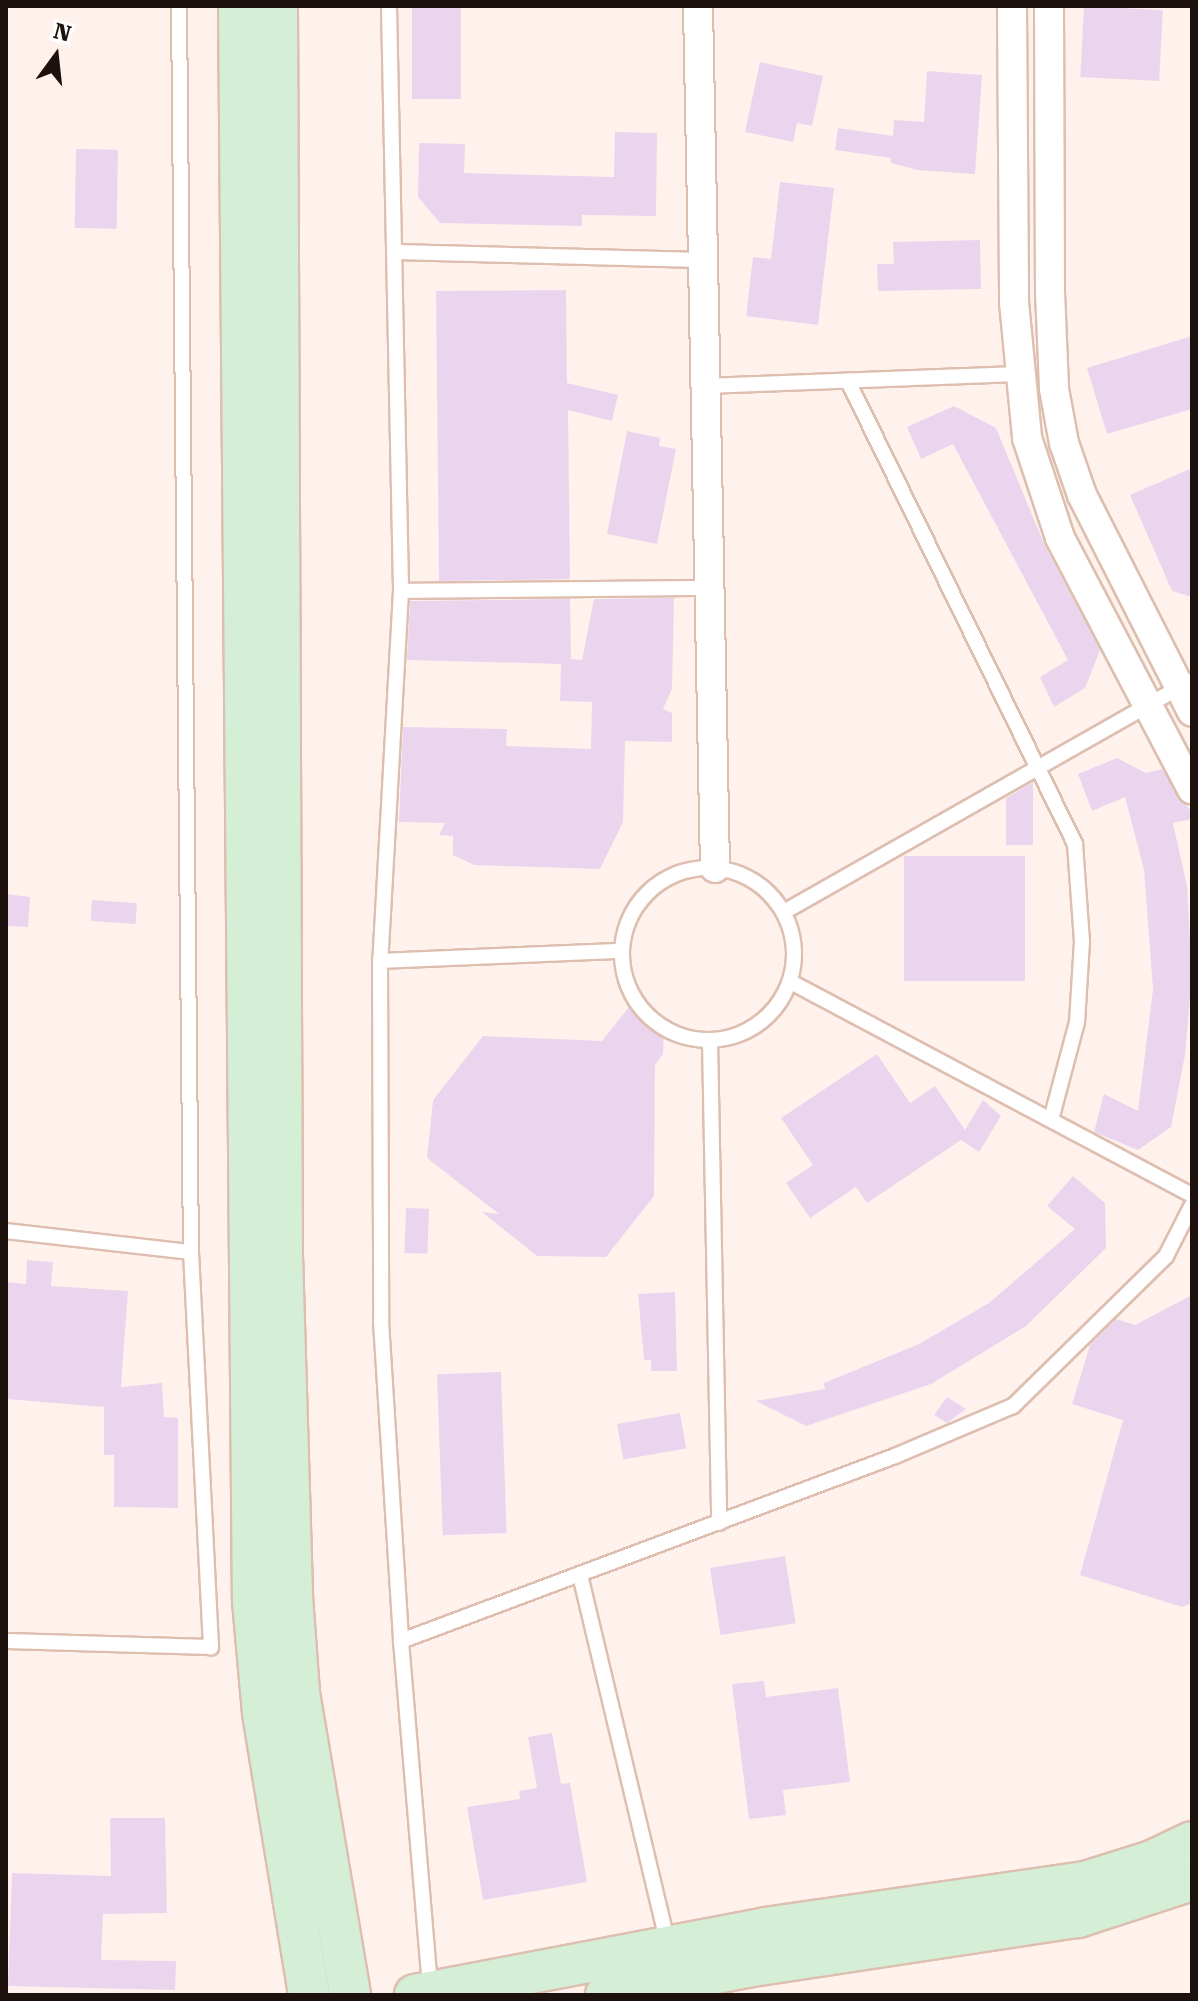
<!DOCTYPE html>
<html>
<head>
<meta charset="utf-8">
<style>
  body { margin:0 }
  #map { position:relative; width:1198px; height:2001px; overflow:hidden; background:#fff2ec; font-family:"Roboto Serif",serif }
  div>[style] { position:absolute }
  [style*='--x'] { left:calc(var(--x)*1px); top:calc(var(--y)*1px); width:calc(var(--w)*1px); rotate:calc(var(--a)*1deg) }
  .building>* { inset:0; background:#ebd5ee; transform-origin:0 0 }
  .roads { filter:drop-shadow(2px 0 #ddbeaf) drop-shadow(-2px 0 #ddbeaf) drop-shadow(0 2px #ddbeaf) drop-shadow(0 -2px #ddbeaf) }
  .lane>* { height:14px; margin:-7px; padding:0 7px; transform-origin:7px; border-radius:7px; background:#fff }
  .lane>.ring { margin:-7px; padding:0; box-sizing:content-box; background:none; border:14px solid #fff; border-radius:50% }
  .street>* { height:28px; margin:-14px; padding:0 14px; transform-origin:14px; border-radius:14px; background:#fff }
  .secondary>* { height:40px; margin:-20px; padding:0 20px; transform-origin:20px; border-radius:20px; background:#d5efd6 }
  span { translate:-50% -50%; white-space:nowrap; text-align:center; line-height:1.15; -webkit-text-stroke:6px #fff; paint-order:stroke }
  .frame { position:absolute; inset:0; border:8px solid #1c110c; pointer-events:none }
  .north { position:absolute; left:16px; top:16px; width:80px; height:80px; -webkit-text-stroke:6px #fff; paint-order:stroke; rotate:15deg; font-size:22px; font-weight:700; line-height:32px; text-align:center; color:#1c110c }
  .north::after { content:''; display:block; margin:auto; width:28px; height:36px; background:#1c110c; clip-path:polygon(50% 0,100% 100%,50% 72%,0 100%) }
</style>
</head>
<body>
<div id="map">
  <div class="building">
    <div style="left:412px;top:6px;width:49px;height:93px"></div>
    <div style="left:1084px;top:6px;width:79px;height:71px;rotate:3deg"></div>
    <div style="clip-path:polygon(760px 62px,823px 76px,812px 126px,797px 123px,793px 142px,745px 132px)"></div>
    <div style="clip-path:polygon(927px 71px,982px 75px,975px 174px,917px 170px,891px 163px,891px 158px,835px 150px,838px 128px,893px 136px,894px 120px,924px 122px)"></div>
    <div style="clip-path:polygon(615px 132px,657px 133px,656px 216px,582px 215px,582px 226px,440px 223px,418px 197px,419px 143px,465px 144px,464px 173px,614px 177px)"></div>
    <div style="left:76px;top:149px;width:42px;height:79px;rotate:1deg"></div>
    <div style="clip-path:polygon(780px 182px,834px 188px,818px 325px,746px 316px,753px 257px,771px 259px)"></div>
    <div style="clip-path:polygon(980px 240px,981px 289px,878px 291px,877px 264px,894px 264px,893px 242px)"></div>
    <div style="clip-path:polygon(566px 290px,567px 383px,618px 395px,612px 421px,568px 410px,570px 579px,439px 581px,436px 291px)"></div>
    <div style="clip-path:polygon(1192px 336px,1192px 409px,1107px 434px,1087px 368px)"></div>
    <div style="clip-path:polygon(954px 406px,996px 428px,1045px 546px,1100px 650px,1085px 688px,1054px 707px,1040px 677px,1068px 660px,953px 444px,921px 459px,907px 427px)"></div>
    <div style="clip-path:polygon(627px 431px,660px 438px,659px 446px,676px 449px,657px 544px,607px 534px)"></div>
    <div style="clip-path:polygon(1192px 468px,1192px 597px,1172px 591px,1130px 495px)"></div>
    <div style="clip-path:polygon(674px 598px,672px 689px,663px 709px,672px 713px,672px 742px,625px 741px,623px 822px,600px 869px,474px 865px,453px 855px,453px 836px,439px 835px,445px 823px,399px 822px,403px 727px,507px 729px,506px 746px,591px 749px,592px 702px,560px 701px,561px 664px,407px 660px,410px 601px,570px 599px,571px 659px,582px 660px,594px 599px)"></div>
    <div style="clip-path:polygon(1117px 758px,1146px 773px,1162px 769px,1192px 813px,1192px 819px,1173px 823px,1187px 886px,1192px 974px,1185px 1055px,1171px 1127px,1138px 1150px,1094px 1132px,1104px 1094px,1138px 1111px,1153px 989px,1144px 870px,1125px 797px,1092px 811px,1078px 774px)"></div>
    <div style="clip-path:polygon(1033px 782px,1033px 845px,1006px 845px,1006px 798px)"></div>
    <div style="left:904px;top:856px;width:121px;height:125px"></div>
    <div style="clip-path:polygon(6px 894px,30px 897px,28px 927px,6px 926px)"></div>
    <div style="left:92px;top:900px;width:45px;height:21px;rotate:4deg"></div>
    <div style="clip-path:polygon(632px 1003px,664px 1028px,663px 1054px,655px 1065px,654px 1196px,606px 1257px,537px 1256px,482px 1212px,499px 1214px,427px 1158px,433px 1100px,483px 1036px,602px 1041px)"></div>
    <div style="clip-path:polygon(877px 1054px,910px 1103px,935px 1086px,965px 1130px,983px 1100px,1001px 1116px,979px 1152px,961px 1140px,867px 1203px,856px 1187px,810px 1218px,786px 1183px,813px 1165px,781px 1118px)"></div>
    <div style="clip-path:polygon(1073px 1176px,1105px 1203px,1106px 1248px,1026px 1326px,931px 1384px,806px 1426px,756px 1401px,825px 1389px,824px 1383px,919px 1344px,989px 1303px,1075px 1229px,1047px 1206px)"></div>
    <div style="left:406px;top:1208px;width:23px;height:45px;rotate:2deg"></div>
    <div style="clip-path:polygon(27px 1260px,53px 1262px,51px 1286px,128px 1291px,121px 1387px,162px 1383px,164px 1417px,178px 1418px,178px 1508px,114px 1507px,114px 1455px,104px 1455px,104px 1407px,6px 1399px,6px 1282px,26px 1284px)"></div>
    <div style="clip-path:polygon(675px 1292px,677px 1371px,651px 1371px,651px 1360px,644px 1360px,638px 1294px)"></div>
    <div style="clip-path:polygon(1192px 1295px,1192px 1603px,1182px 1607px,1080px 1575px,1123px 1420px,1072px 1404px,1090px 1345px,1116px 1319px,1135px 1325px)"></div>
    <div style="left:501px;top:1372px;width:161px;height:64px;rotate:88deg"></div>
    <div style="clip-path:polygon(947px 1397px,966px 1409px,947px 1423px,934px 1415px)"></div>
    <div style="left:680px;top:1413px;width:36px;height:64px;rotate:80deg"></div>
    <div style="left:785px;top:1556px;width:68px;height:76px;rotate:81deg"></div>
    <div style="clip-path:polygon(764px 1681px,766px 1697px,838px 1688px,850px 1782px,783px 1790px,786px 1815px,749px 1819px,732px 1684px)"></div>
    <div style="clip-path:polygon(552px 1733px,561px 1784px,570px 1783px,587px 1882px,483px 1900px,467px 1807px,520px 1799px,519px 1791px,537px 1788px,528px 1737px)"></div>
    <div style="clip-path:polygon(110px 1818px,165px 1818px,167px 1913px,103px 1914px,101px 1960px,176px 1961px,175px 1990px,8px 1986px,12px 1873px,111px 1876px)"></div>
  </div>
  <div class="roads">
    <div class="lane">
      <div style="--x:179;--y:6;--w:1246;--a:89.45"></div>
      <div style="--x:389;--y:6;--w:585;--a:88.82"></div>
      <div style="--x:401;--y:591;--w:371;--a:93.2"></div>
      <div style="--x:380;--y:961;--w:360;--a:89.8"></div>
      <div style="--x:381;--y:1321;--w:321;--a:86.4"></div>
      <div style="--x:401;--y:1641;--w:348;--a:85.2"></div>
      <div style="--x:394;--y:252;--w:309;--a:1.5"></div>
      <div style="--x:848;--y:381;--w:516;--a:63.88"></div>
      <div style="--x:1075;--y:844;--w:97;--a:85.9"></div>
      <div style="--x:1082;--y:941;--w:81;--a:93.5"></div>
      <div style="--x:1077;--y:1022;--w:101;--a:104.9"></div>
      <div style="--x:706;--y:386;--w:312;--a:-2.2"></div>
      <div style="--x:401;--y:591;--w:309;--a:-0.6"></div>
      <div class="ring" style="left:622px;top:868px;width:158px;height:158px"></div>
      <div style="--x:784;--y:912;--w:469;--a:-29.6"></div>
      <div style="--x:380;--y:961;--w:241;--a:-2.4"></div>
      <div style="--x:791;--y:982;--w:454;--a:28"></div>
      <div style="--x:710;--y:1041;--w:482;--a:88.9"></div>
      <div style="--x:6;--y:1231;--w:186;--a:6.5"></div>
      <div style="--x:191;--y:1252;--w:396;--a:87.1"></div>
      <div style="--x:211;--y:1647;--w:205;--a:-178.3"></div>
      <div style="--x:580;--y:1575;--w:379;--a:76.6"></div>
      <div style="--x:401;--y:1641;--w:528;--a:-20.53"></div>
      <div style="--x:895;--y:1456;--w:128;--a:-23"></div>
      <div style="--x:1013;--y:1406;--w:214;--a:-44.4"></div>
      <div style="--x:1166;--y:1256;--w:57;--a:-63"></div>
    </div>
    <div class="street">
      <div style="--x:698;--y:6;--w:862;--a:88.87"></div>
      <div style="--x:1012;--y:6;--w:296;--a:89.6"></div>
      <div style="--x:1014;--y:302;--w:137;--a:84.5"></div>
      <div style="--x:1027;--y:438;--w:105;--a:71.7"></div>
      <div style="--x:1060;--y:538;--w:284;--a:62.3"></div>
      <div style="--x:1049;--y:6;--w:286;--a:89.8"></div>
      <div style="--x:1050;--y:292;--w:97;--a:87.6"></div>
      <div style="--x:1054;--y:389;--w:55;--a:79.5"></div>
      <div style="--x:1064;--y:443;--w:55;--a:70.9"></div>
      <div style="--x:1082;--y:495;--w:243;--a:63.1"></div>
    </div>
    <div class="secondary">
      <div style="--x:239;--y:6;--w:1595;--a:89.5"></div>
      <div style="--x:253;--y:1601;--w:112;--a:84.9"></div>
      <div style="--x:263;--y:1713;--w:286;--a:80.7"></div>
      <div style="--x:277;--y:6;--w:1249;--a:89.77"></div>
      <div style="--x:282;--y:1255;--w:342;--a:88.3"></div>
      <div style="--x:292;--y:1597;--w:96;--a:85.8"></div>
      <div style="--x:299;--y:1693;--w:306;--a:80.4"></div>
      <div style="--x:415;--y:1995;--w:356;--a:-10.8"></div>
      <div style="--x:765;--y:1928;--w:323;--a:-8.2"></div>
      <div style="--x:1085;--y:1882;--w:70;--a:-17.4"></div>
      <div style="--x:1152;--y:1861;--w:44;--a:-25.4"></div>
      <div style="--x:606;--y:1995;--w:143;--a:-11.3"></div>
      <div style="--x:746;--y:1967;--w:336;--a:-8.6"></div>
      <div style="--x:1078;--y:1917;--w:120;--a:-18"></div>
    </div>
  </div>
  <div class="frame"></div>
  <div class="north">N</div>
</div>
</body>
</html>
